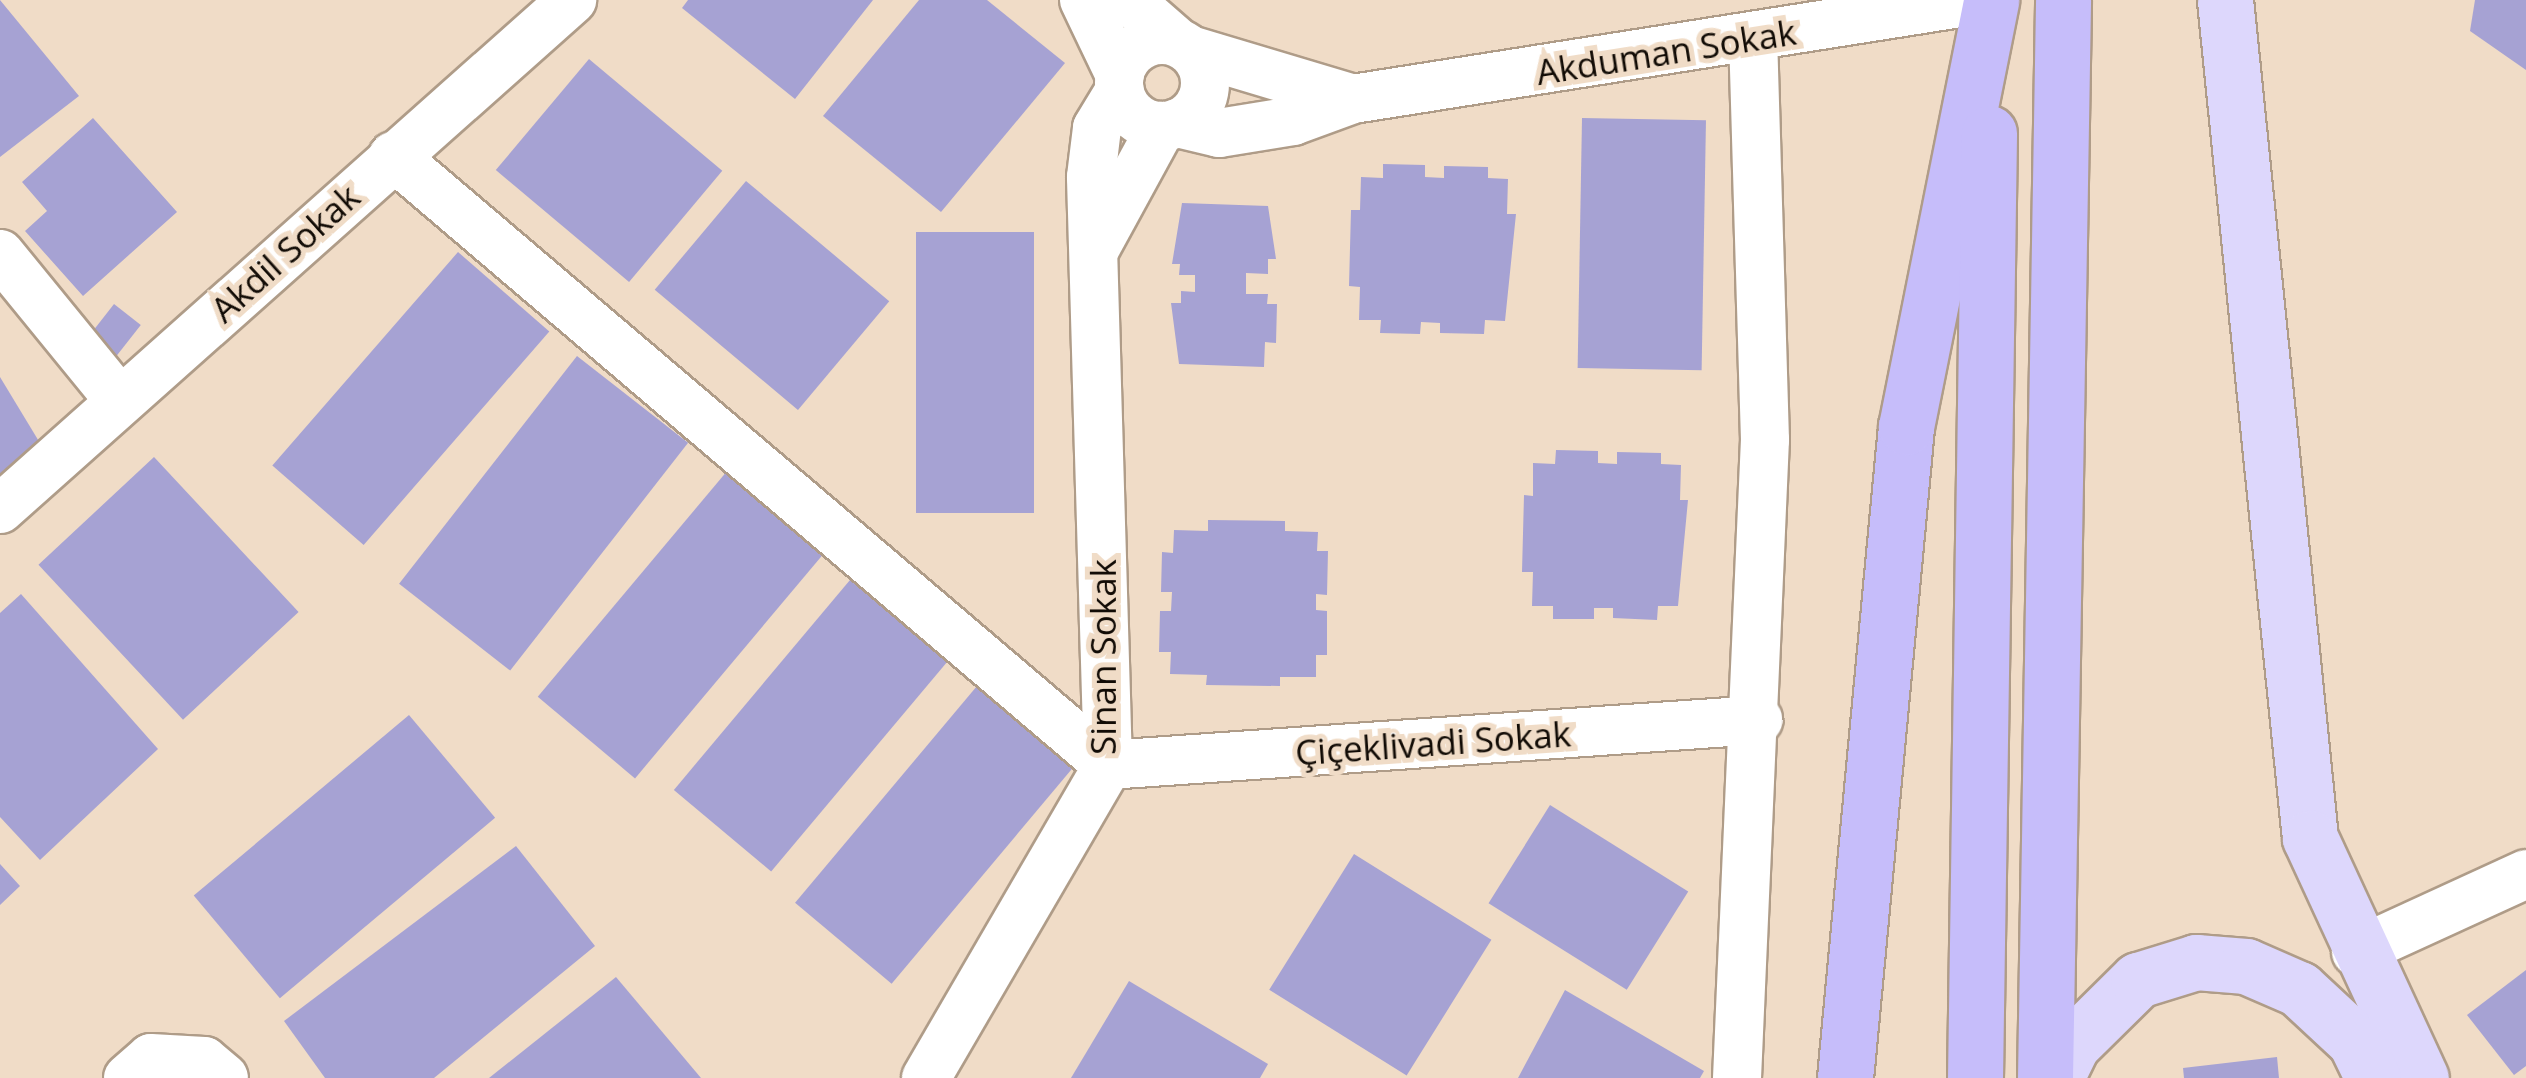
<!DOCTYPE html>
<html>
<head>
<meta charset="utf-8">
<style>
  body { margin:0 }
  #map { position:relative; width:2526px; height:1078px; overflow:hidden; background:#f0dcc7; font-family:"Open Sans",sans-serif }
  div>[style] { position:absolute }
  [style*='--x'] { left:calc(var(--x)*1px); top:calc(var(--y)*1px); width:calc(var(--w)*1px); rotate:calc(var(--a)*1deg) }
  .building>* { inset:0; background:#a6a2d3; transform-origin:0 0 }
  .roads { filter:drop-shadow(2px 0 #af9c88) drop-shadow(-2px 0 #af9c88) drop-shadow(0 2px #af9c88) drop-shadow(0 -2px #af9c88) }
  .street>* { height:48px; margin:-24px; padding:0 24px; transform-origin:24px; border-radius:24px; background:#fff }
  .street>.ring { margin:-24px; padding:0; box-sizing:content-box; background:none; border:48px solid #fff; border-radius:50% }
  .primary>* { height:55px; margin:-27.5px; padding:0 27.5px; transform-origin:27.5px; border-radius:27.5px; background:#ddd7fc }
  .highway>* { height:55px; margin:-27.5px; padding:0 27.5px; transform-origin:27.5px; border-radius:27.5px; background:#c6bdfa }
  span { translate:-50% -50%; white-space:nowrap; text-align:center; line-height:1.15; -webkit-text-stroke:10px #f0dcc7; paint-order:stroke }
  .street-label { font-size:35px; color:#110b05 }
</style>
</head>
<body>
<div id="map">
  <div class="building">
    <div style="clip-path:polygon(0 0,79px 96px,0 157px)"></div>
    <div style="clip-path:polygon(688px 0,873px 0,795px 99px,682px 8px)"></div>
    <div style="clip-path:polygon(919px 0,987px 0,1065px 63px,941px 212px,823px 116px)"></div>
    <div style="clip-path:polygon(2475px 0,2526px 0,2526px 70px,2470px 31px)"></div>
    <div style="left:589px;top:59px;width:174px;height:145px;rotate:40deg"></div>
    <div style="clip-path:polygon(93px 118px,177px 212px,83px 296px,25px 231px,47px 211px,22px 182px)"></div>
    <div style="left:1582px;top:118px;width:124px;height:250px;rotate:1deg"></div>
    <div style="clip-path:polygon(1383px 164px,1425px 165px,1425px 177px,1444px 178px,1444px 166px,1488px 167px,1488px 178px,1508px 179px,1507px 214px,1516px 214px,1505px 321px,1485px 320px,1484px 334px,1440px 333px,1440px 323px,1421px 322px,1420px 334px,1380px 333px,1381px 320px,1359px 320px,1360px 287px,1349px 286px,1351px 210px,1360px 210px,1361px 177px,1383px 178px)"></div>
    <div style="left:746px;top:181px;width:187px;height:142px;rotate:40deg"></div>
    <div style="clip-path:polygon(1182px 203px,1268px 206px,1276px 259px,1268px 259px,1268px 274px,1246px 273px,1246px 294px,1268px 294px,1267px 304px,1277px 304px,1276px 343px,1265px 342px,1264px 367px,1179px 364px,1171px 303px,1181px 303px,1181px 291px,1195px 292px,1195px 275px,1179px 275px,1180px 264px,1172px 264px)"></div>
    <div style="left:916px;top:232px;width:118px;height:281px"></div>
    <div style="left:458px;top:252px;width:121px;height:283px;rotate:41deg"></div>
    <div style="left:114px;top:304px;width:34px;height:51px;rotate:38deg"></div>
    <div style="left:577px;top:356px;width:141px;height:289px;rotate:38deg"></div>
    <div style="clip-path:polygon(0 377px,46px 453px,0 486px)"></div>
    <div style="clip-path:polygon(1556px 450px,1598px 451px,1598px 463px,1617px 464px,1617px 452px,1661px 453px,1661px 464px,1681px 465px,1680px 500px,1688px 500px,1678px 606px,1658px 606px,1657px 620px,1613px 618px,1613px 608px,1594px 608px,1594px 619px,1553px 619px,1553px 606px,1532px 606px,1533px 572px,1522px 572px,1524px 495px,1533px 496px,1533px 463px,1555px 464px)"></div>
    <div style="left:154px;top:457px;width:212px;height:158px;rotate:47deg"></div>
    <div style="left:728px;top:470px;width:127px;height:296px;rotate:40deg"></div>
    <div style="clip-path:polygon(1208px 520px,1285px 521px,1285px 531px,1318px 532px,1317px 551px,1328px 551px,1327px 595px,1316px 594px,1316px 610px,1327px 611px,1327px 655px,1316px 655px,1316px 677px,1280px 677px,1280px 686px,1206px 685px,1207px 675px,1170px 674px,1171px 652px,1159px 652px,1160px 611px,1171px 611px,1172px 592px,1161px 592px,1162px 552px,1173px 553px,1174px 530px,1208px 531px)"></div>
    <div style="left:850px;top:580px;width:127px;height:274px;rotate:40deg"></div>
    <div style="clip-path:polygon(21px 594px,158px 749px,40px 860px,0 817px,0 613px)"></div>
    <div style="left:977px;top:686px;width:126px;height:283px;rotate:40deg"></div>
    <div style="left:409px;top:715px;width:134px;height:281px;rotate:50deg"></div>
    <div style="left:1550px;top:805px;width:163px;height:116px;rotate:32deg"></div>
    <div style="clip-path:polygon(516px 846px,595px 946px,434px 1078px,325px 1078px,284px 1021px)"></div>
    <div style="left:1354px;top:854px;width:162px;height:160px;rotate:32deg"></div>
    <div style="clip-path:polygon(0 864px,20px 886px,0 905px)"></div>
    <div style="clip-path:polygon(2526px 970px,2526px 1066px,2514px 1075px,2467px 1015px)"></div>
    <div style="clip-path:polygon(616px 977px,701px 1078px,489px 1078px)"></div>
    <div style="clip-path:polygon(1129px 981px,1268px 1064px,1260px 1078px,1071px 1078px)"></div>
    <div style="clip-path:polygon(1565px 990px,1704px 1071px,1700px 1078px,1518px 1078px)"></div>
    <div style="clip-path:polygon(2277px 1057px,2279px 1078px,2184px 1078px,2183px 1068px)"></div>
  </div>
  <div class="roads">
    <div class="street">
      <div style="--x:1084;--y:0;--w:83;--a:64.4"></div>
      <div style="--x:1129;--y:0;--w:64;--a:41.2"></div>
      <div class="ring" style="left:1119px;top:40px;width:38px;height:38px"></div>
      <div style="--x:1190;--y:50;--w:170;--a:16.7"></div>
      <div style="--x:1177;--y:123;--w:43;--a:13.4"></div>
      <div style="--x:1219;--y:133;--w:75;--a:-9.2"></div>
      <div style="--x:1293;--y:121;--w:64;--a:-20.1"></div>
      <div style="--x:1353;--y:99;--w:634;--a:-8.99"></div>
      <div style="--x:393;--y:156;--w:939;--a:40.42"></div>
      <div style="--x:1108;--y:765;--w:652;--a:-3.96"></div>
      <div style="--x:1096;--y:247;--w:138;--a:-61.4"></div>
      <div style="--x:0;--y:254;--w:190;--a:50.8"></div>
      <div style="--x:0;--y:509;--w:766;--a:-41.66"></div>
      <div style="--x:2356;--y:952;--w:187;--a:-24.6"></div>
      <div style="--x:128;--y:1078;--w:30;--a:-41"></div>
      <div style="--x:151;--y:1058;--w:53;--a:3.2"></div>
      <div style="--x:204;--y:1061;--w:26;--a:40"></div>
      <div style="--x:926;--y:1078;--w:362;--a:-59.8"></div>
      <div style="--x:1108;--y:765;--w:588;--a:-91.66"></div>
      <div style="--x:1091;--y:177;--w:49;--a:-83"></div>
      <div style="--x:1097;--y:128;--w:44;--a:-58.8"></div>
      <div style="--x:1737;--y:1078;--w:639;--a:-87.49"></div>
      <div style="--x:1765;--y:440;--w:399;--a:-91.7"></div>
    </div>
    <div class="primary">
      <div style="--x:2225;--y:0;--w:842;--a:84.21"></div>
      <div style="--x:2310;--y:838;--w:264;--a:65.2"></div>
      <div style="--x:2056;--y:1078;--w:37;--a:-64"></div>
      <div style="--x:2072;--y:1045;--w:93;--a:-44.6"></div>
      <div style="--x:2138;--y:980;--w:61;--a:-17.2"></div>
      <div style="--x:2196;--y:962;--w:50;--a:4.6"></div>
      <div style="--x:2246;--y:966;--w:58;--a:23.5"></div>
      <div style="--x:2299;--y:989;--w:76;--a:42.9"></div>
      <div style="--x:2355;--y:1041;--w:41;--a:64.1"></div>
    </div>
    <div class="highway">
      <div style="--x:1845;--y:1078;--w:654;--a:-84.65"></div>
      <div style="--x:1906;--y:427;--w:435;--a:-78.7"></div>
      <div style="--x:1975;--y:1078;--w:945;--a:-89.15"></div>
      <div style="--x:2045;--y:1078;--w:1078;--a:-89.04"></div>
    </div>
  </div>
  <div class="street-label">
    <span style="left:1666px;top:52px;rotate:-9deg">Akduman Sokak</span>
    <span style="left:285px;top:253px;rotate:-42deg">Akdil Sokak</span>
    <span style="left:1103px;top:657px;rotate:-90deg">Sinan Sokak</span>
    <span style="left:1433px;top:743px;rotate:-4deg">Çiçeklivadi Sokak</span>
  </div>
</div>
</body>
</html>
